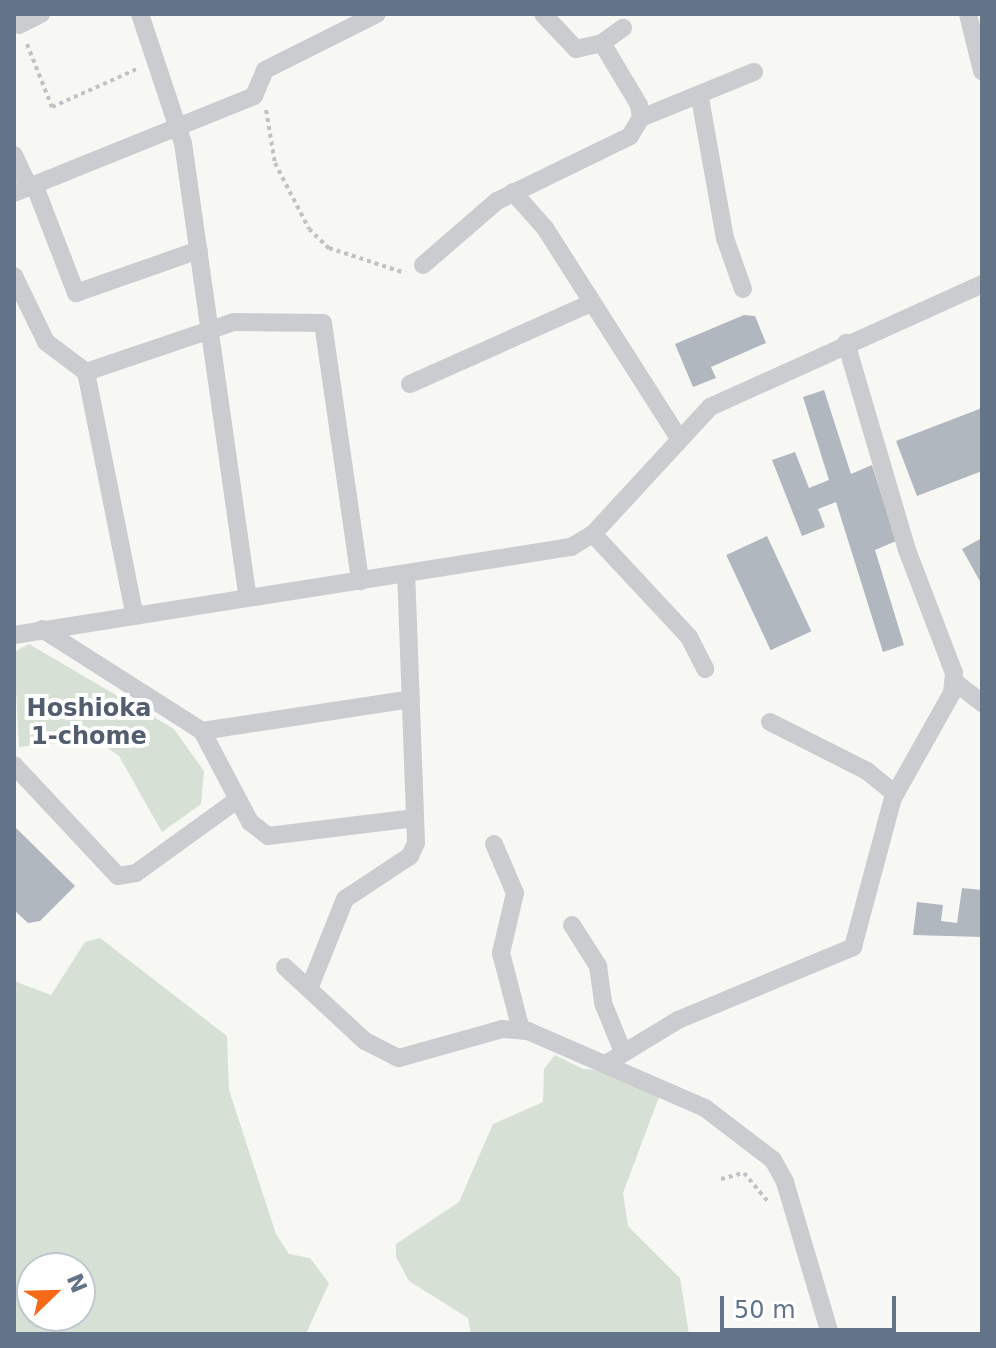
<!DOCTYPE html>
<html>
<head>
<meta charset="utf-8">
<style>
  body { margin:0 }
  #map { position:relative; width:996px; height:1348px; overflow:hidden; background:#f7f8f4; font-family:"DejaVu Sans",sans-serif }
  div>[style] { position:absolute }
  [style*='--x'] { left:calc(var(--x)*1px); top:calc(var(--y)*1px); width:calc(var(--w)*1px); rotate:calc(var(--a)*1deg) }
  .green>* { inset:0; background:#d7e0d5 }
  .building>* { inset:0; background:#b0b7bf; transform-origin:0 0 }
  .path>* { height:4px; margin-top:-2px; transform-origin:0; background:repeating-linear-gradient(90deg,#c0c2c5 0 4px,transparent 0 8px) }
  .minor>* { height:18px; margin:-9px; padding:0 9px; transform-origin:9px; border-radius:9px; background:#caccd0 }
  span { translate:-50% -50%; white-space:nowrap; text-align:center; line-height:1.15; -webkit-text-stroke:8px #fff; paint-order:stroke }
  .neighbourhood-label { font-size:24px; color:#525d6d; font-weight:700 }
  .frame { position:absolute; inset:0; border:16px solid #637388; pointer-events:none }
  .north { position:absolute; left:16px; top:1252px; width:80px; height:80px; box-sizing:border-box; background:#fff; border:2px solid #c1c7cf; border-radius:50%; rotate:67deg; font-size:22px; font-weight:700; line-height:32px; text-align:center; color:#637388 }
  .north::after { content:''; display:block; margin:auto; width:28px; height:36px; background:#f56917; clip-path:polygon(50% 0,100% 100%,50% 72%,0 100%) }
  .scale { position:absolute; left:720px; top:1296px; width:176px; height:36px; box-sizing:border-box; border:4px solid #637388; border-top:0; padding-left:10px; font-size:24px; line-height:28px; white-space:nowrap; color:#637388; -webkit-text-stroke:6px #fff; paint-order:stroke }
</style>
</head>
<body>
<div id="map">
  <div class="green">
    <div style="clip-path:polygon(29px 644px,174px 729px,204px 771px,201px 804px,162px 832px,119px 756px,95px 739px,19px 747px,14px 652px)"></div>
    <div style="clip-path:polygon(evenodd,100px 938px,227px 1036px,229px 1090px,276px 1234px,289px 1254px,310px 1258px,329px 1283px,306px 1334px,14px 1334px,14px 981px,51px 995px,85px 942px,100px 938px,32px 1268px,80px 1268px,80px 1316px,32px 1316px,32px 1268px)"></div>
    <div style="clip-path:polygon(555px 1055px,583px 1069px,609px 1070px,659px 1097px,623px 1193px,628px 1226px,680px 1278px,689px 1334px,471px 1334px,468px 1318px,409px 1281px,396px 1257px,396px 1244px,459px 1202px,493px 1124px,543px 1102px,544px 1069px)"></div>
  </div>
  <div class="building">
    <div style="clip-path:polygon(744px 315px,755px 316px,766px 343px,711px 367px,716px 378px,693px 387px,675px 344px)"></div>
    <div style="clip-path:polygon(824px 390px,851px 474px,872px 465px,896px 541px,875px 550px,904px 645px,883px 652px,836px 502px,818px 509px,825px 527px,802px 536px,772px 460px,795px 452px,809px 488px,829px 480px,803px 397px)"></div>
    <div style="clip-path:polygon(982px 408px,982px 471px,917px 496px,896px 441px)"></div>
    <div style="left:767px;top:536px;width:105px;height:45px;rotate:65deg"></div>
    <div style="clip-path:polygon(982px 538px,982px 585px,962px 549px)"></div>
    <div style="clip-path:polygon(14px 826px,75px 886px,40px 921px,28px 923px,14px 910px)"></div>
    <div style="clip-path:polygon(962px 888px,982px 890px,982px 937px,913px 935px,917px 902px,943px 905px,941px 921px,957px 923px)"></div>
  </div>
  <div class="path">
    <div style="--x:27;--y:44;--w:68;--a:68.4"></div>
    <div style="--x:52;--y:107;--w:95;--a:-24.1"></div>
    <div style="--x:266;--y:110;--w:54;--a:80.4"></div>
    <div style="--x:275;--y:163;--w:74;--a:62.7"></div>
    <div style="--x:309;--y:229;--w:28;--a:44"></div>
    <div style="--x:329;--y:248;--w:80;--a:18.2"></div>
    <div style="--x:721;--y:1179;--w:24;--a:-15"></div>
    <div style="--x:744;--y:1173;--w:38;--a:50"></div>
  </div>
  <div class="minor">
    <div style="--x:140;--y:14;--w:136;--a:71.6"></div>
    <div style="--x:183;--y:143;--w:456;--a:81.9"></div>
    <div style="--x:543;--y:14;--w:48;--a:46.7"></div>
    <div style="--x:576;--y:49;--w:27;--a:-13"></div>
    <div style="--x:602;--y:43;--w:26;--a:-36"></div>
    <div style="--x:968;--y:14;--w:59;--a:76.2"></div>
    <div style="--x:19;--y:25;--w:25;--a:-27"></div>
    <div style="--x:700;--y:98;--w:142;--a:79.9"></div>
    <div style="--x:725;--y:238;--w:54;--a:70.6"></div>
    <div style="--x:641;--y:118;--w:122;--a:-22.2"></div>
    <div style="--x:14;--y:155;--w:35;--a:65"></div>
    <div style="--x:34;--y:184;--w:117;--a:68.9"></div>
    <div style="--x:76;--y:293;--w:130;--a:-19.3"></div>
    <div style="--x:513;--y:192;--w:48;--a:48.4"></div>
    <div style="--x:545;--y:228;--w:249;--a:57.5"></div>
    <div style="--x:14;--y:193;--w:259;--a:-22"></div>
    <div style="--x:254;--y:96;--w:28;--a:-67"></div>
    <div style="--x:265;--y:70;--w:125;--a:-26.6"></div>
    <div style="--x:423;--y:265;--w:98;--a:-40.9"></div>
    <div style="--x:497;--y:201;--w:148;--a:-26"></div>
    <div style="--x:630;--y:136;--w:21;--a:-59"></div>
    <div style="--x:641;--y:118;--w:13;--a:-99"></div>
    <div style="--x:639;--y:105;--w:72;--a:-120.8"></div>
    <div style="--x:14;--y:276;--w:73;--a:64.1"></div>
    <div style="--x:46;--y:342;--w:50;--a:36.9"></div>
    <div style="--x:86;--y:372;--w:156;--a:-18.7"></div>
    <div style="--x:234;--y:322;--w:89;--a:0.6"></div>
    <div style="--x:323;--y:323;--w:261;--a:81.8"></div>
    <div style="--x:86;--y:372;--w:245;--a:78.7"></div>
    <div style="--x:410;--y:384;--w:198;--a:-24.1"></div>
    <div style="--x:593;--y:534;--w:141;--a:47"></div>
    <div style="--x:689;--y:637;--w:36;--a:63"></div>
    <div style="--x:42;--y:629;--w:190;--a:32.5"></div>
    <div style="--x:202;--y:731;--w:103;--a:62.2"></div>
    <div style="--x:250;--y:822;--w:23;--a:38"></div>
    <div style="--x:268;--y:836;--w:148;--a:-7"></div>
    <div style="--x:14;--y:635;--w:564;--a:-8.98"></div>
    <div style="--x:571;--y:547;--w:26;--a:-31"></div>
    <div style="--x:593;--y:534;--w:173;--a:-47.3"></div>
    <div style="--x:710;--y:407;--w:299;--a:-24.3"></div>
    <div style="--x:955;--y:682;--w:34;--a:38"></div>
    <div style="--x:770;--y:722;--w:109;--a:26.8"></div>
    <div style="--x:867;--y:771;--w:36;--a:39"></div>
    <div style="--x:202;--y:731;--w:211;--a:-8.7"></div>
    <div style="--x:14;--y:765;--w:152;--a:46.9"></div>
    <div style="--x:118;--y:876;--w:18;--a:-9"></div>
    <div style="--x:136;--y:873;--w:125;--a:-35.9"></div>
    <div style="--x:494;--y:844;--w:53;--a:66.8"></div>
    <div style="--x:515;--y:893;--w:62;--a:103.1"></div>
    <div style="--x:501;--y:953;--w:80;--a:75.4"></div>
    <div style="--x:572;--y:925;--w:49;--a:57.6"></div>
    <div style="--x:598;--y:966;--w:37;--a:82"></div>
    <div style="--x:603;--y:1003;--w:53;--a:67.8"></div>
    <div style="--x:285;--y:967;--w:109;--a:42.8"></div>
    <div style="--x:365;--y:1041;--w:38;--a:27"></div>
    <div style="--x:399;--y:1058;--w:107;--a:-15.7"></div>
    <div style="--x:502;--y:1029;--w:26;--a:4"></div>
    <div style="--x:528;--y:1031;--w:193;--a:23.5"></div>
    <div style="--x:705;--y:1108;--w:86;--a:37.4"></div>
    <div style="--x:773;--y:1160;--w:25;--a:61"></div>
    <div style="--x:785;--y:1182;--w:159;--a:73.5"></div>
    <div style="--x:309;--y:989;--w:97;--a:-68.2"></div>
    <div style="--x:345;--y:899;--w:78;--a:-33.5"></div>
    <div style="--x:410;--y:856;--w:14;--a:-65"></div>
    <div style="--x:416;--y:843;--w:267;--a:-92.1"></div>
    <div style="--x:609;--y:1062;--w:81;--a:-31.3"></div>
    <div style="--x:678;--y:1020;--w:190;--a:-22.6"></div>
    <div style="--x:853;--y:947;--w:154;--a:-75"></div>
    <div style="--x:893;--y:798;--w:120;--a:-60.7"></div>
    <div style="--x:952;--y:693;--w:20;--a:-84"></div>
    <div style="--x:954;--y:673;--w:132;--a:-110.9"></div>
    <div style="--x:907;--y:550;--w:216;--a:-106.4"></div>
  </div>
  <div class="neighbourhood-label">
    <span style="left:89px;top:723px">Hoshioka<br>1-chome</span>
  </div>
  <div class="frame"></div>
  <div class="north">N</div>
  <div class="scale">50 m</div>
</div>
</body>
</html>
